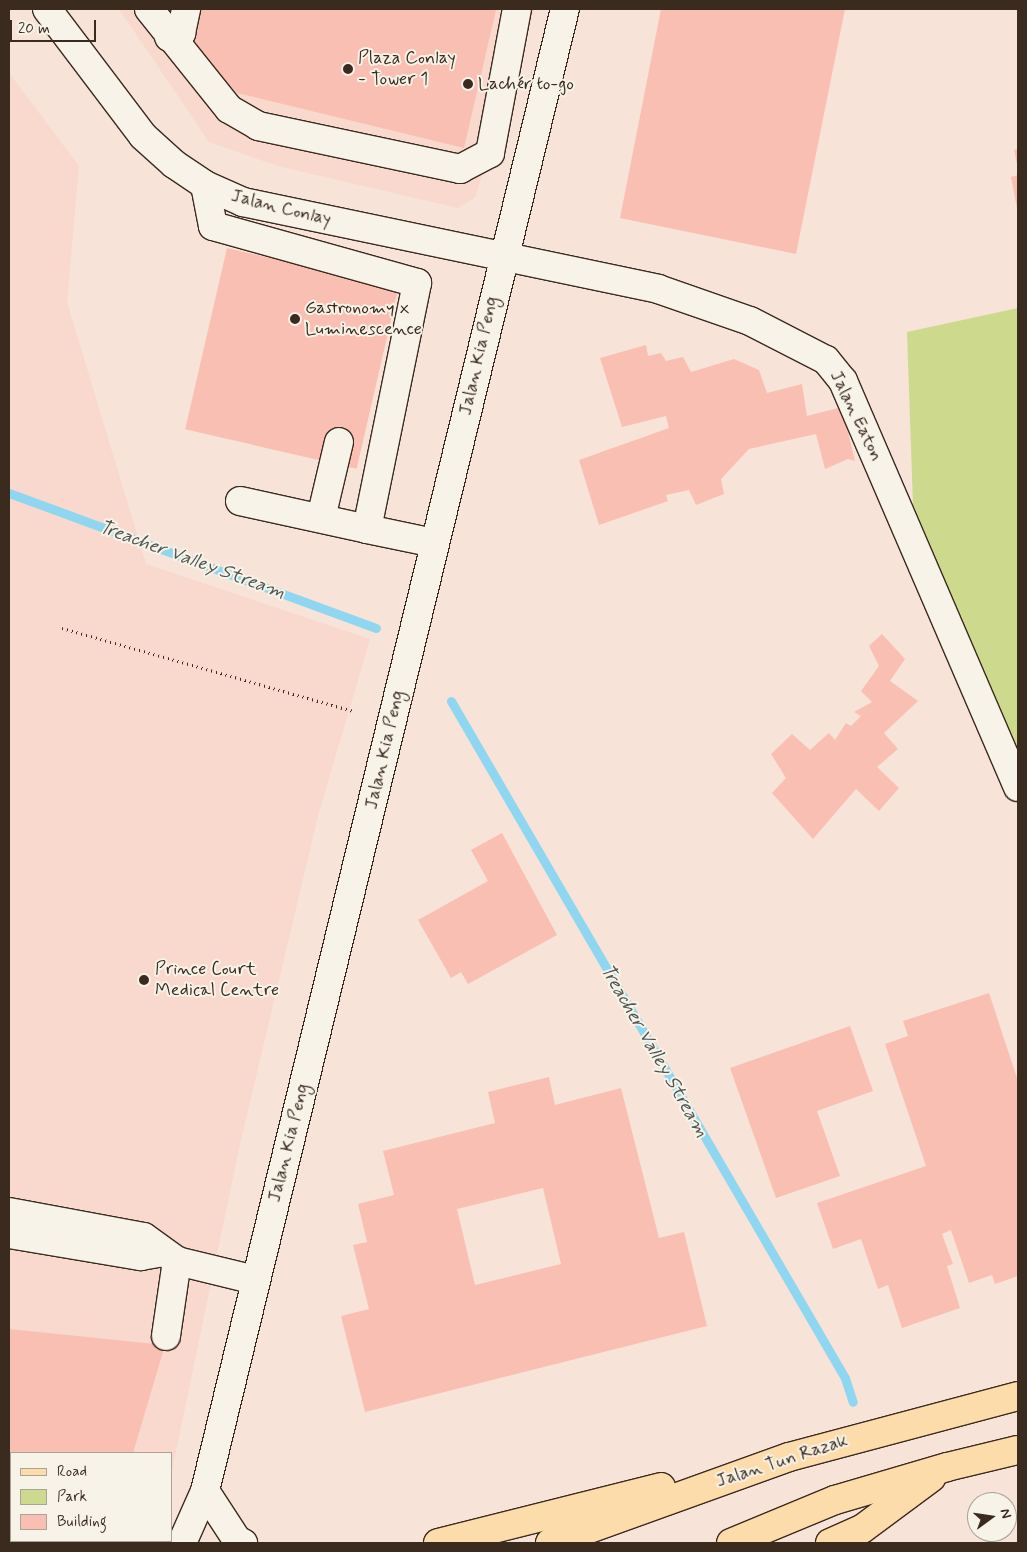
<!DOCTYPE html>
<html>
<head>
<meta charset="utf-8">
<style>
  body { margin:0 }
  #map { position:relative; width:1027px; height:1552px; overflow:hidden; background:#f8e3d8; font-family:Mynerve,sans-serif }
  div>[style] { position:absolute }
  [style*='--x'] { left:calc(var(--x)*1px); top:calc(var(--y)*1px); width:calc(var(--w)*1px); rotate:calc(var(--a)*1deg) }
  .built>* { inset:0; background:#f9d8cd }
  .green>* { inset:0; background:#cdd98d }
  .stream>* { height:9px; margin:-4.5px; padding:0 4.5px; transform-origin:4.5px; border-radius:4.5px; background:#8fd7f0 }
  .building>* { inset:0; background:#fabfb3; transform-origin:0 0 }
  .path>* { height:3px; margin-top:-1.5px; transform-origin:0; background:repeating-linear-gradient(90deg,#3b2a1e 0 1px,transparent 0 5px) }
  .roads { filter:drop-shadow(1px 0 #3b2a1e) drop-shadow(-1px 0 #3b2a1e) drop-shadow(0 1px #3b2a1e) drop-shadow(0 -1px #3b2a1e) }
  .minor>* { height:28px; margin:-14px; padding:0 14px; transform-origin:14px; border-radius:14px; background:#f7f3e8 }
  .major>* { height:28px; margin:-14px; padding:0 14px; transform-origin:14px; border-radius:14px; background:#fddcac }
  .dots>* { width:14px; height:14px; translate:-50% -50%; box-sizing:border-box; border:2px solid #f7f3e8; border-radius:50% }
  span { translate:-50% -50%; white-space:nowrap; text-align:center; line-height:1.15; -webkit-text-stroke:4px #f7f3e8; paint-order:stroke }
  .poi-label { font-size:18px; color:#3b2a1e }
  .left { translate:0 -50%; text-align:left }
  .street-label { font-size:18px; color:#3b2a1e }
  .water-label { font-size:19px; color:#505552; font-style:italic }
  .frame { position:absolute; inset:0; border:10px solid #3b2a1e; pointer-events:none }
  .legend { position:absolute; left:10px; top:1452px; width:162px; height:90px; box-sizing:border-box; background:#f7f3e8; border:1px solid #aca397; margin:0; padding:6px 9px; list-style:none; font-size:15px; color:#3b2a1e }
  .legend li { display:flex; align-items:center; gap:10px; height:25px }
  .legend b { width:25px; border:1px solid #aca397 }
  .north { position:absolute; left:967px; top:1492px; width:50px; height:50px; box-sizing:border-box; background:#f7f3e8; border:1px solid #aca397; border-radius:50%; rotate:76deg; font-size:14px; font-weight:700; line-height:20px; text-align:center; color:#3b2a1e }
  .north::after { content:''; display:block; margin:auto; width:18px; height:22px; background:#3b2a1e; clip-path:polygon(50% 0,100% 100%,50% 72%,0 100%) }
  .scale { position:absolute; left:10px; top:20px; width:86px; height:22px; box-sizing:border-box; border:2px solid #3b2a1e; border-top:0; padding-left:6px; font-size:15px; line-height:18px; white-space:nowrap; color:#3b2a1e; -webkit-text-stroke:4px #f7f3e8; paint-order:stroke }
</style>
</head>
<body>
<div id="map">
  <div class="built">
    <div style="clip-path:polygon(119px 9px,535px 9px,475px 197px,458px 208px,278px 166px,209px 142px)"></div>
    <div style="clip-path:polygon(9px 73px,79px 166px,67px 302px,146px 564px,370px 639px,318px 816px,240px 1144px,171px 1475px,171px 1453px,11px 1453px,11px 1541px,158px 1541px,157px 1543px,9px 1543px)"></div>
  </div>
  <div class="green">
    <div style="clip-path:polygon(1018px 308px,1018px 755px,913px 505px,907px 332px)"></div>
  </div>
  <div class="stream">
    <div style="--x:9;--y:493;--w:391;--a:20.2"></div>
    <div style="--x:451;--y:701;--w:783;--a:59.8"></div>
    <div style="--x:845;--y:1378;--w:25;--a:72"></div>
  </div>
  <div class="building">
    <div style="clip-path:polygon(198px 9px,496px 10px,464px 148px,237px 93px,190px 45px)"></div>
    <div style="clip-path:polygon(661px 9px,845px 9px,796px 254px,620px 218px)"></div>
    <div style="clip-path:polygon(1018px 149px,1018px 164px,1017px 164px,1014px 150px)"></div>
    <div style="clip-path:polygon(1018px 175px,1018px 208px,1017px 208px,1011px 177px)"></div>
    <div style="left:227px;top:248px;width:176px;height:186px;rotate:13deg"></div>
    <div style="clip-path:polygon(646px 345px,648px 356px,661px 353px,666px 361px,683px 357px,691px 372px,734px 359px,759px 370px,767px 393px,802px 384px,807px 416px,842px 407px,855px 461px,848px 459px,825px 469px,816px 434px,749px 449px,721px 479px,724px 494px,696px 505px,689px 490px,666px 495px,668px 501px,599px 525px,579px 460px,669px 428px,666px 416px,622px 427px,600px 358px)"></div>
    <div style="clip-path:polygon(882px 634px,905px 659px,890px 681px,918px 701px,884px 733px,898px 749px,877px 767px,899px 788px,879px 811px,856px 789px,813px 839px,772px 793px,786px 778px,771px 754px,792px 734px,810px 750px,829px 733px,835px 740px,846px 723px,851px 726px,861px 716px,854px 712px,872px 702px,861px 691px,879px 666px,869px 646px)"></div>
    <div style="clip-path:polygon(502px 833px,557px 935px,468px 984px,461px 972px,451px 978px,418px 920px,488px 881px,471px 850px)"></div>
    <div style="clip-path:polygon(989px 993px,1018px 1081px,1018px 1276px,995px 1284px,992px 1275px,969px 1283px,951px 1230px,942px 1234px,953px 1264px,947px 1266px,960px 1308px,902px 1328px,888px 1285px,878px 1289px,861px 1239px,833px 1249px,817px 1203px,926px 1166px,885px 1044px,908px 1036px,903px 1021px)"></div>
    <div style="clip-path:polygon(850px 1026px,873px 1091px,817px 1111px,840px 1176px,776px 1198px,730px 1068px)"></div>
    <div style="clip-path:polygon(evenodd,549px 1077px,555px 1105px,621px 1088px,659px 1238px,684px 1232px,707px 1326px,365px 1412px,341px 1316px,369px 1309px,353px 1245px,367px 1242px,358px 1204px,394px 1195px,383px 1151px,495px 1123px,488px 1092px,549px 1077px,543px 1188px,561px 1264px,475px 1285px,457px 1209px,543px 1188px)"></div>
    <div style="clip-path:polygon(9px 1329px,165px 1345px,133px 1453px,11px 1453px,11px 1541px,147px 1543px,9px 1543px)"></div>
  </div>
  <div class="path">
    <div style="--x:62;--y:628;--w:303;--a:15.9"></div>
  </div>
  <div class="roads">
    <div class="minor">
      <div style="--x:47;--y:9;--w:159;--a:52.9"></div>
      <div style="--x:143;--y:136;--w:42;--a:42.1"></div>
      <div style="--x:174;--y:164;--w:37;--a:34"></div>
      <div style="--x:205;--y:185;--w:42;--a:24.1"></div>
      <div style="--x:243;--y:202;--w:424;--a:11.8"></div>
      <div style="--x:658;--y:289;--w:97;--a:19.2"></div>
      <div style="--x:750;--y:321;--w:85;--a:27.2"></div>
      <div style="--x:826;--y:360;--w:27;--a:51"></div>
      <div style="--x:843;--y:381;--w:442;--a:66.7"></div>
      <div style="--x:149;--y:9;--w:128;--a:51.3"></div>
      <div style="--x:229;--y:109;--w:34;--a:30"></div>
      <div style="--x:258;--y:126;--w:207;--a:12"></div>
      <div style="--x:460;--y:169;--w:34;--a:-28"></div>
      <div style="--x:490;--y:153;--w:147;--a:-79.4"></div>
      <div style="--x:169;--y:37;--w:13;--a:-18"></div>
      <div style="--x:181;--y:33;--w:25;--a:-78"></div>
      <div style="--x:205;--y:185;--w:42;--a:79"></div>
      <div style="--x:213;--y:226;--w:212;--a:15.6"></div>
      <div style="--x:417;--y:283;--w:251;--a:101.5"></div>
      <div style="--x:367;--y:529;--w:68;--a:11.8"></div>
      <div style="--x:240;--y:501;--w:130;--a:12.4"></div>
      <div style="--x:321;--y:518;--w:78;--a:-76.7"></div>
      <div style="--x:9;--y:1212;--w:137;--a:10.5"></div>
      <div style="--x:144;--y:1237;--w:41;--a:36"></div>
      <div style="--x:177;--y:1261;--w:80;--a:13.7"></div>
      <div style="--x:9;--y:1234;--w:134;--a:9.5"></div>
      <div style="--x:141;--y:1256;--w:23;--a:-10"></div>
      <div style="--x:166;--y:1336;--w:76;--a:-81.7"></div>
      <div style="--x:205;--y:1491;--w:59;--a:56.9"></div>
      <div style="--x:237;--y:1540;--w:7;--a:27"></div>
      <div style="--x:182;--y:1543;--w:57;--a:-66.1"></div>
      <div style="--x:205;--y:1491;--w:1525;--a:-76.35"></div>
    </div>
    <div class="major">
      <div style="--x:438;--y:1543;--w:230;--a:-14.1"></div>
      <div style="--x:550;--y:1543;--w:254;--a:-19.8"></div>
      <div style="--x:789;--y:1457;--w:237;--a:-14.9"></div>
      <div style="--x:731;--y:1543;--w:113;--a:-22.5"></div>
      <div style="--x:835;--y:1500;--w:117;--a:-16.4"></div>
      <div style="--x:947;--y:1467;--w:73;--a:-13.5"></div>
      <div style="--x:830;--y:1543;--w:35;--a:-24"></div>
      <div style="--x:862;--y:1529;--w:86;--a:-36.5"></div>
    </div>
  </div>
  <div class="dots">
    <div style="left:348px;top:69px;background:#3b2a1e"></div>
    <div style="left:468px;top:84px;background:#3b2a1e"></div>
    <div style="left:295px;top:319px;background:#3b2a1e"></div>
    <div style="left:144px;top:980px;background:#3b2a1e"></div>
  </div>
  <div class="poi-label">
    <span class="left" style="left:358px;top:69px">Plaza Conlay<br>- Tower 1</span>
    <span class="left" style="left:478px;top:84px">Lachér to-go</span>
    <span class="left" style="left:305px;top:319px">Gastronomy x<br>Luminescence</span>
    <span class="left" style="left:155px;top:980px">Prince Court<br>Medical Centre</span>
  </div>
  <div class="street-label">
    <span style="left:281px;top:208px;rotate:14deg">Jalan Conlay</span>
    <span style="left:479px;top:356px;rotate:-77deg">Jalan Kia Peng</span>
    <span style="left:856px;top:416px;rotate:64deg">Jalan Eaton</span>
    <span style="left:385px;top:750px;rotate:-77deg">Jalan Kia Peng</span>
    <span style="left:289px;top:1143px;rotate:-76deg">Jalan Kia Peng</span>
    <span style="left:782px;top:1461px;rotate:-18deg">Jalan Tun Razak</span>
  </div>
  <div class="water-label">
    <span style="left:192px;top:560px;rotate:20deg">Treacher Valley Stream</span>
    <span style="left:654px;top:1051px;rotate:60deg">Treacher Valley Stream</span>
  </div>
  <div class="frame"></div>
  <ul class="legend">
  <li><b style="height:6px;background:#fddcac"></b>Road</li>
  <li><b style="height:14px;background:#cdd98d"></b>Park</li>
  <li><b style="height:14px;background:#fabfb3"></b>Building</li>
  </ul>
  <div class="north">N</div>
  <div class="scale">20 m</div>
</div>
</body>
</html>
